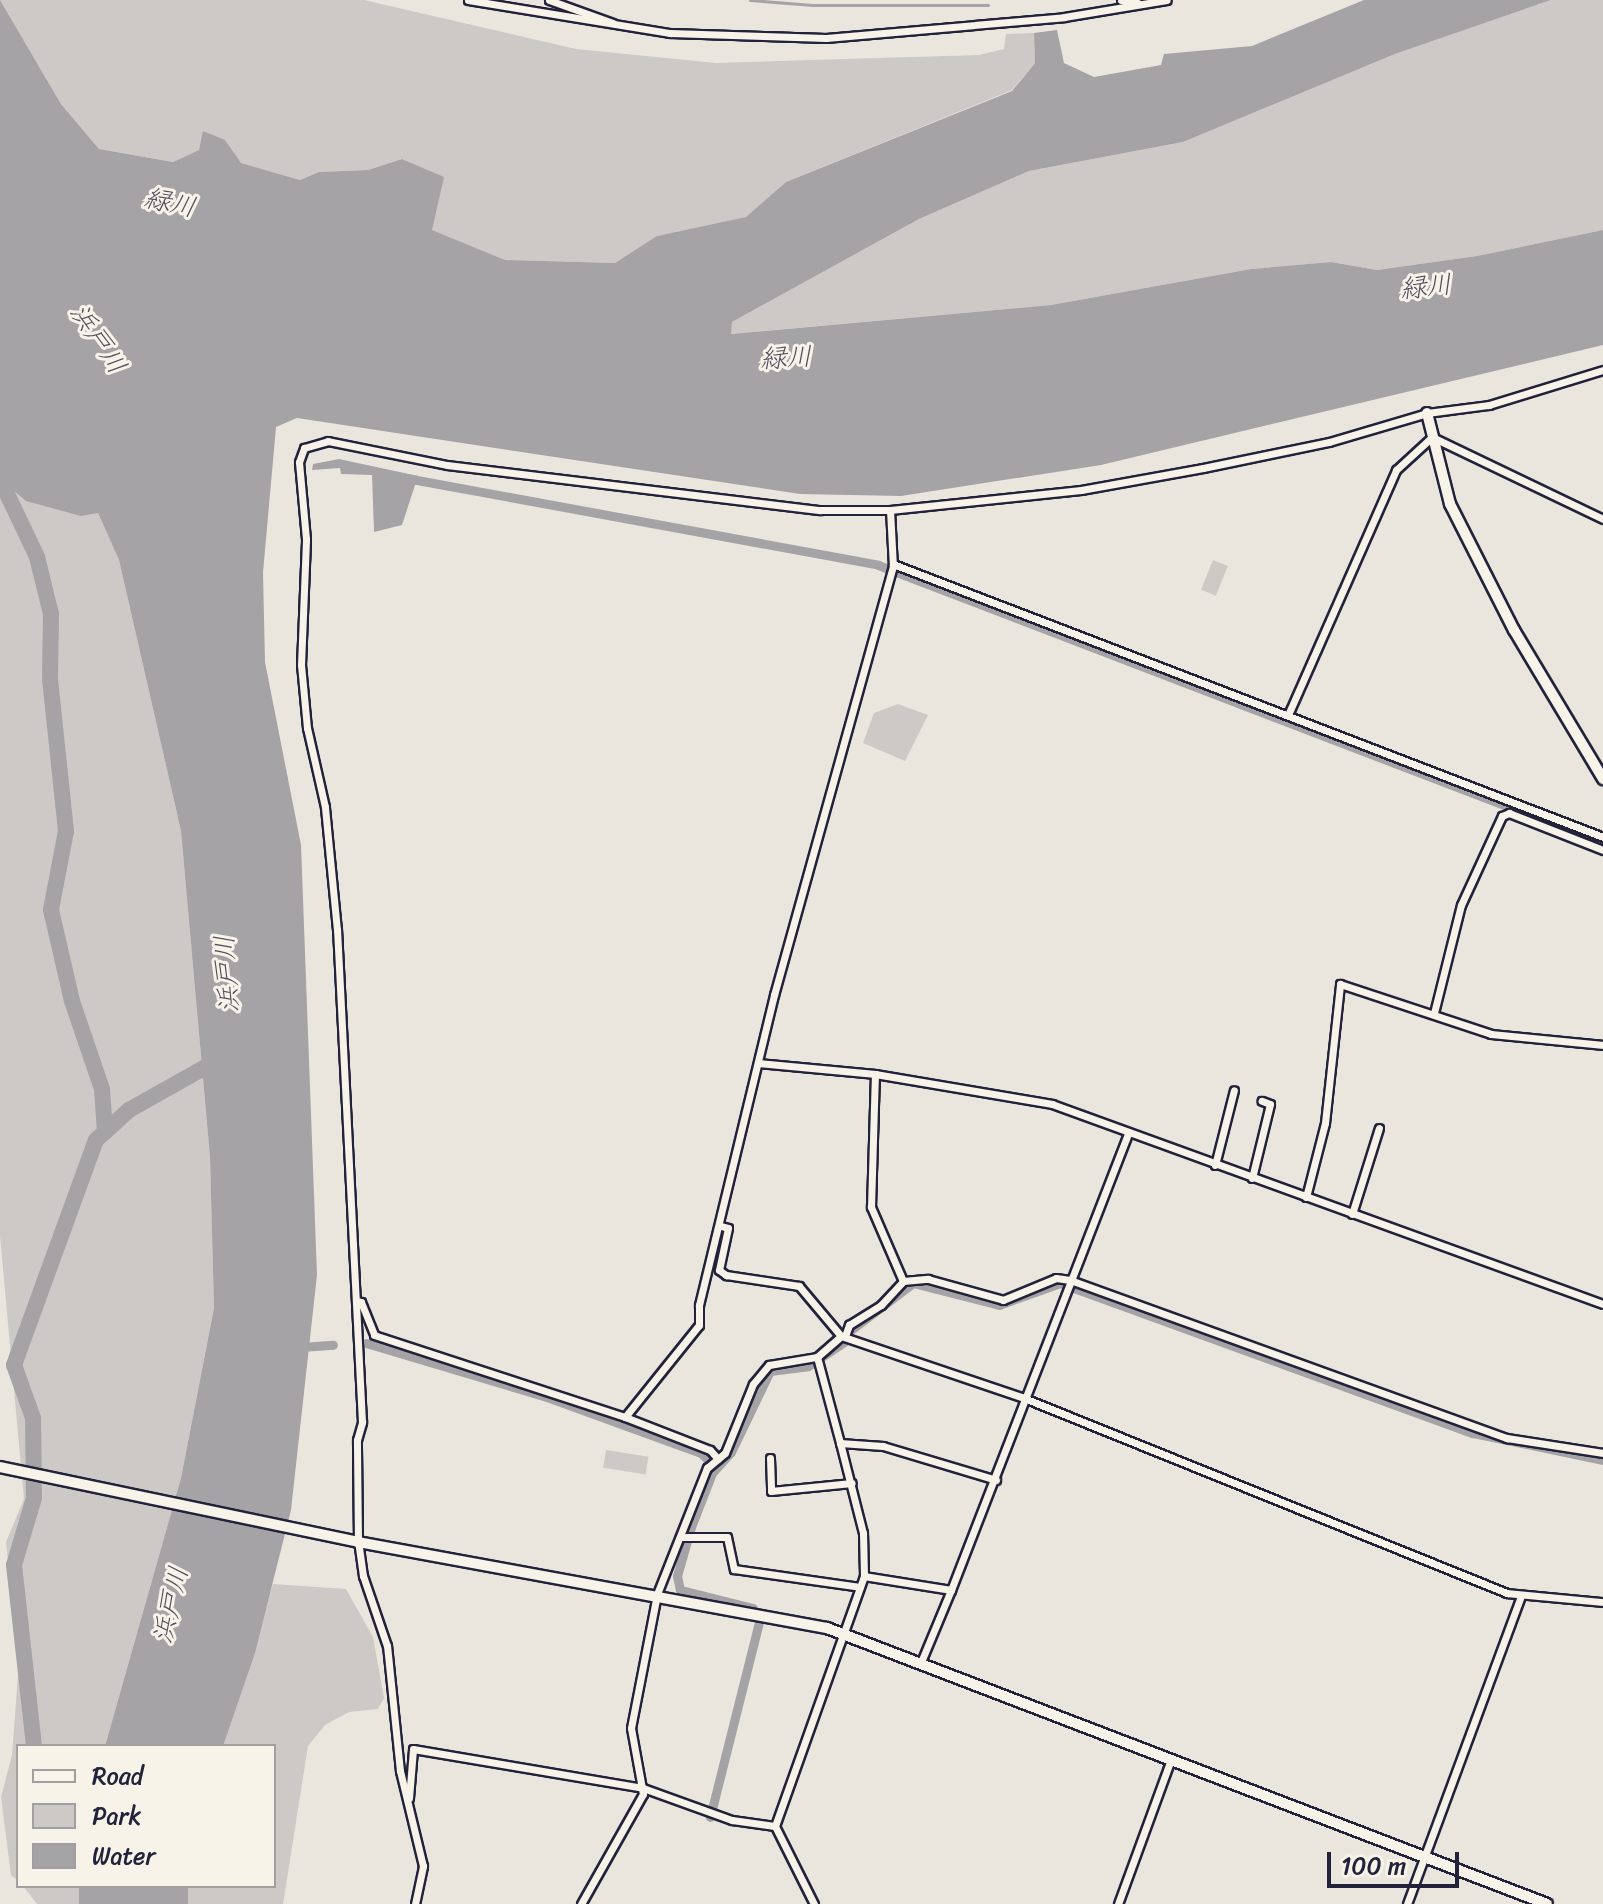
<!DOCTYPE html>
<html>
<head>
<meta charset="utf-8">
<style>
  body { margin:0 }
  #map { position:relative; width:1603px; height:1904px; overflow:hidden; background:#eae6de; font-family:Sriracha,"Klee One",sans-serif }
  div>[style] { position:absolute }
  [style*='--x'] { left:calc(var(--x)*1px); top:calc(var(--y)*1px); width:calc(var(--w)*1px); rotate:calc(var(--a)*1deg) }
  .green>* { inset:0; background:#cdc9c6; transform-origin:0 0 }
  .water>* { inset:0; background:#a6a3a6; transform-origin:0 0 }
  .stream>* { height:3px; margin:-1.5px; padding:0 1.5px; transform-origin:1.5px; border-radius:1.5px; background:#a6a3a6 }
  .canal>* { height:9px; margin:-4.5px; padding:0 4.5px; transform-origin:4.5px; border-radius:4.5px; background:#a6a3a6 }
  .river>* { height:16px; margin:-8px; padding:0 8px; transform-origin:8px; border-radius:8px; background:#a6a3a6 }
  .roads { filter:drop-shadow(2px 0 #22223b) drop-shadow(-2px 0 #22223b) drop-shadow(0 2px #22223b) drop-shadow(0 -2px #22223b) }
  .street>* { height:7px; margin:-3.5px; padding:0 3.5px; transform-origin:3.5px; border-radius:3.5px; background:#f7f3e8 }
  .secondary>* { height:10px; margin:-5px; padding:0 5px; transform-origin:5px; border-radius:5px; background:#f7f3e8 }
  span { translate:-50% -50%; white-space:nowrap; text-align:center; line-height:1.15; -webkit-text-stroke:6px #f7f3e8; paint-order:stroke }
  .water-label { font-size:26px; color:#504f60; font-style:italic }
  .legend { position:absolute; left:16px; top:1744px; width:260px; height:144px; box-sizing:border-box; background:#f7f3e8; border:2px solid #a29fa3; margin:0; padding:10px 14px; list-style:none; font-size:24px; color:#22223b }
  .legend li { display:flex; align-items:center; gap:16px; height:40px }
  .legend b { width:40px; border:2px solid #a29fa3 }
  .scale { position:absolute; left:1327px; top:1852px; width:132px; height:36px; box-sizing:border-box; border:4px solid #22223b; border-top:0; padding-left:10px; font-size:24px; line-height:28px; white-space:nowrap; color:#22223b; -webkit-text-stroke:6px #f7f3e8; paint-order:stroke }
</style>
</head>
<body>
<div id="map">
  <div class="green">
    <div style="clip-path:polygon(0 0,364px 0,576px 49px,716px 63px,979px 55px,1004px 49px,1006px 34px,1034px 33px,1035px 63px,1012px 90px,786px 182px,747px 217px,658px 236px,615px 263px,505px 260px,431px 230px,443px 177px,402px 159px,368px 170px,319px 172px,300px 180px,241px 163px,204px 131px,199px 150px,173px 162px,99px 149px,61px 104px)"></div>
    <div style="clip-path:polygon(1551px 0,1603px 0,1603px 230px,1477px 256px,1377px 270px,1331px 262px,1251px 269px,1051px 305px,730px 334px,732px 322px,919px 219px,1029px 171px,1183px 142px,1395px 54px)"></div>
    <div style="clip-path:polygon(0 382px,98px 513px,119px 560px,181px 831px,210px 1157px,214px 1308px,181px 1478px,105px 1746px,18px 1746px,18px 1881px,11px 1875px,1px 1797px,12px 1755px,19px 1662px,6px 1542px,24px 1499px,0 1236px,0 479px,25px 499px)"></div>
    <div style="left:1213px;top:560px;width:16px;height:32px;rotate:22deg"></div>
    <div style="clip-path:polygon(898px 704px,928px 715px,905px 761px,863px 743px,874px 713px)"></div>
    <div style="left:606px;top:1450px;width:43px;height:18px;rotate:9deg"></div>
    <div style="clip-path:polygon(273px 1584px,346px 1589px,373px 1637px,384px 1698px,378px 1709px,349px 1712px,325px 1725px,308px 1746px,283px 1904px,188px 1904px,188px 1886px,274px 1886px,274px 1746px,223px 1746px)"></div>
    <div style="clip-path:polygon(23px 1886px,79px 1886px,79px 1904px,37px 1904px)"></div>
  </div>
  <div class="water">
    <div style="clip-path:polygon(0 0,61px 104px,99px 149px,173px 162px,199px 150px,203px 131px,225px 140px,241px 163px,300px 180px,319px 172px,368px 170px,402px 159px,444px 177px,432px 230px,505px 260px,615px 263px,657px 236px,746px 217px,786px 182px,1012px 91px,1035px 63px,1034px 33px,1057px 30px,1064px 63px,1094px 77px,1161px 65px,1164px 54px,1252px 46px,1364px 0,1551px 0,1395px 54px,1183px 142px,1029px 171px,919px 219px,732px 322px,731px 334px,1051px 305px,1251px 269px,1331px 262px,1377px 270px,1477px 256px,1603px 230px,1603px 345px,1101px 465px,901px 496px,800px 494px,297px 418px,276px 427px,263px 573px,265px 662px,301px 845px,317px 1275px,291px 1510px,255px 1653px,223px 1746px,105px 1746px,181px 1478px,214px 1308px,210px 1157px,181px 831px,119px 560px,98px 513px,81px 516px,26px 501px,0 479px)"></div>
    <div style="clip-path:polygon(339px 459px,418px 476px,402px 525px,374px 532px,372px 475px,341px 474px,340px 468px,312px 470px,313px 464px)"></div>
    <div style="left:79px;top:1886px;width:109px;height:18px"></div>
  </div>
  <div class="stream">
    <div style="--x:750;--y:0;--w:63;--a:4.5"></div>
    <div style="--x:813;--y:5;--w:175;--a:0"></div>
  </div>
  <div class="canal">
    <div style="--x:406;--y:478;--w:480;--a:10.4"></div>
    <div style="--x:878;--y:565;--w:776;--a:20.98"></div>
    <div style="--x:851;--y:1330;--w:78;--a:-37.2"></div>
    <div style="--x:913;--y:1283;--w:89;--a:14.3"></div>
    <div style="--x:999;--y:1305;--w:65;--a:-19.8"></div>
    <div style="--x:1060;--y:1283;--w:439;--a:20"></div>
    <div style="--x:1473;--y:1433;--w:133;--a:11.7"></div>
    <div style="--x:366;--y:1343;--w:186;--a:16.6"></div>
    <div style="--x:544;--y:1396;--w:167;--a:20"></div>
    <div style="--x:701;--y:1453;--w:21;--a:45"></div>
    <div style="--x:301;--y:1347;--w:32;--a:-4"></div>
    <div style="--x:753;--y:1608;--w:75;--a:-166.1"></div>
    <div style="--x:680;--y:1590;--w:14;--a:-102"></div>
    <div style="--x:677;--y:1576;--w:51;--a:-74.1"></div>
    <div style="--x:691;--y:1527;--w:58;--a:-68.7"></div>
    <div style="--x:712;--y:1473;--w:28;--a:-48"></div>
    <div style="--x:731;--y:1452;--w:90;--a:-64.3"></div>
    <div style="--x:770;--y:1371;--w:38;--a:-7"></div>
    <div style="--x:808;--y:1366;--w:43;--a:-33.7"></div>
    <div style="--x:710;--y:1817;--w:201;--a:-75.9"></div>
  </div>
  <div class="river">
    <div style="--x:0;--y:479;--w:86;--a:64.6"></div>
    <div style="--x:37;--y:557;--w:59;--a:76.2"></div>
    <div style="--x:51;--y:614;--w:65;--a:90.9"></div>
    <div style="--x:50;--y:679;--w:153;--a:84"></div>
    <div style="--x:66;--y:831;--w:80;--a:100.8"></div>
    <div style="--x:51;--y:910;--w:93;--a:77"></div>
    <div style="--x:72;--y:1001;--w:93;--a:71.2"></div>
    <div style="--x:102;--y:1089;--w:43;--a:86"></div>
    <div style="--x:34;--y:1746;--w:182;--a:-96.3"></div>
    <div style="--x:14;--y:1565;--w:70;--a:-73.4"></div>
    <div style="--x:34;--y:1498;--w:80;--a:-90.7"></div>
    <div style="--x:33;--y:1418;--w:56;--a:-109.7"></div>
    <div style="--x:14;--y:1365;--w:239;--a:-70"></div>
    <div style="--x:96;--y:1140;--w:45;--a:-42.3"></div>
    <div style="--x:129;--y:1110;--w:102;--a:-29.3"></div>
  </div>
  <div class="roads">
    <div class="street">
      <div style="--x:468;--y:0;--w:205;--a:9.3"></div>
      <div style="--x:670;--y:33;--w:156;--a:1.8"></div>
      <div style="--x:826;--y:38;--w:239;--a:-5"></div>
      <div style="--x:1064;--y:17;--w:104;--a:-9.4"></div>
      <div style="--x:549;--y:0;--w:68;--a:19.8"></div>
      <div style="--x:1121;--y:0;--w:17;--a:10"></div>
      <div style="--x:893;--y:564;--w:761;--a:21.03"></div>
      <div style="--x:1288;--y:715;--w:268;--a:-66.2"></div>
      <div style="--x:1396;--y:470;--w:49;--a:-42.5"></div>
      <div style="--x:1432;--y:437;--w:190;--a:25.6"></div>
      <div style="--x:1434;--y:1013;--w:111;--a:-76"></div>
      <div style="--x:1461;--y:905;--w:98;--a:-65.3"></div>
      <div style="--x:1502;--y:816;--w:8;--a:-23"></div>
      <div style="--x:1509;--y:813;--w:101;--a:21.5"></div>
      <div style="--x:758;--y:1063;--w:118;--a:5.4"></div>
      <div style="--x:875;--y:1074;--w:180;--a:9.6"></div>
      <div style="--x:1052;--y:1104;--w:586;--a:19.95"></div>
      <div style="--x:1215;--y:1165;--w:77;--a:-75.8"></div>
      <div style="--x:1252;--y:1178;--w:76;--a:-76.3"></div>
      <div style="--x:1270;--y:1104;--w:9;--a:-159"></div>
      <div style="--x:1306;--y:1197;--w:76;--a:-75.6"></div>
      <div style="--x:1325;--y:1123;--w:140;--a:-83.8"></div>
      <div style="--x:1340;--y:984;--w:159;--a:18.3"></div>
      <div style="--x:1491;--y:1034;--w:113;--a:5.6"></div>
      <div style="--x:1352;--y:1214;--w:90;--a:-72.6"></div>
      <div style="--x:721;--y:1226;--w:7;--a:16"></div>
      <div style="--x:728;--y:1228;--w:43;--a:102.1"></div>
      <div style="--x:719;--y:1270;--w:9;--a:36"></div>
      <div style="--x:726;--y:1275;--w:74;--a:8.6"></div>
      <div style="--x:799;--y:1286;--w:65;--a:50"></div>
      <div style="--x:903;--y:1281;--w:25;--a:-5"></div>
      <div style="--x:928;--y:1279;--w:78;--a:15.6"></div>
      <div style="--x:1003;--y:1300;--w:57;--a:-22.5"></div>
      <div style="--x:1056;--y:1278;--w:14;--a:8"></div>
      <div style="--x:1070;--y:1280;--w:465;--a:19.9"></div>
      <div style="--x:1507;--y:1438;--w:97;--a:8.9"></div>
      <div style="--x:356;--y:1301;--w:5;--a:11"></div>
      <div style="--x:361;--y:1302;--w:35;--a:68"></div>
      <div style="--x:374;--y:1335;--w:264;--a:18.1"></div>
      <div style="--x:625;--y:1417;--w:91;--a:21.2"></div>
      <div style="--x:710;--y:1450;--w:12;--a:48"></div>
      <div style="--x:845;--y:1336;--w:12;--a:-70"></div>
      <div style="--x:849;--y:1325;--w:38;--a:-32"></div>
      <div style="--x:881;--y:1305;--w:33;--a:-47"></div>
      <div style="--x:903;--y:1281;--w:81;--a:-113.4"></div>
      <div style="--x:871;--y:1207;--w:133;--a:-88.3"></div>
      <div style="--x:817;--y:1357;--w:89;--a:75"></div>
      <div style="--x:625;--y:1417;--w:118;--a:-51.2"></div>
      <div style="--x:699;--y:1325;--w:20;--a:-90"></div>
      <div style="--x:699;--y:1305;--w:319;--a:-76.4"></div>
      <div style="--x:774;--y:995;--w:444;--a:-74.5"></div>
      <div style="--x:893;--y:567;--w:57;--a:-93"></div>
      <div style="--x:770;--y:1458;--w:33;--a:88"></div>
      <div style="--x:771;--y:1491;--w:81;--a:-5.6"></div>
      <div style="--x:683;--y:1537;--w:44;--a:0"></div>
      <div style="--x:727;--y:1537;--w:33;--a:78"></div>
      <div style="--x:734;--y:1569;--w:127;--a:8.1"></div>
      <div style="--x:864;--y:1576;--w:43;--a:-91.3"></div>
      <div style="--x:863;--y:1533;--w:93;--a:-104.3"></div>
      <div style="--x:840;--y:1443;--w:43;--a:4"></div>
      <div style="--x:883;--y:1446;--w:118;--a:16.7"></div>
      <div style="--x:921;--y:1662;--w:78;--a:-67.4"></div>
      <div style="--x:409;--y:1798;--w:49;--a:-85.3"></div>
      <div style="--x:413;--y:1749;--w:233;--a:9.6"></div>
      <div style="--x:643;--y:1788;--w:95;--a:19.8"></div>
      <div style="--x:732;--y:1820;--w:43;--a:7.9"></div>
      <div style="--x:415;--y:1904;--w:39;--a:-78"></div>
      <div style="--x:423;--y:1866;--w:98;--a:-103.6"></div>
      <div style="--x:400;--y:1771;--w:126;--a:-95.9"></div>
      <div style="--x:387;--y:1646;--w:74;--a:-108.9"></div>
      <div style="--x:363;--y:1576;--w:34;--a:-98"></div>
      <div style="--x:358;--y:1542;--w:102;--a:-90.6"></div>
      <div style="--x:357;--y:1440;--w:19;--a:-74"></div>
      <div style="--x:362;--y:1422;--w:493;--a:-92.9"></div>
      <div style="--x:337;--y:930;--w:124;--a:-95.6"></div>
      <div style="--x:325;--y:807;--w:81;--a:-102.8"></div>
      <div style="--x:307;--y:728;--w:63;--a:-95.4"></div>
      <div style="--x:301;--y:665;--w:126;--a:-87.7"></div>
      <div style="--x:306;--y:539;--w:77;--a:-95.2"></div>
      <div style="--x:299;--y:462;--w:15;--a:-70"></div>
      <div style="--x:304;--y:448;--w:25;--a:-16"></div>
      <div style="--x:328;--y:441;--w:121;--a:11.4"></div>
      <div style="--x:447;--y:465;--w:376;--a:6.9"></div>
      <div style="--x:820;--y:510;--w:70;--a:0"></div>
      <div style="--x:890;--y:510;--w:192;--a:-6"></div>
      <div style="--x:1081;--y:490;--w:124;--a:-10.2"></div>
      <div style="--x:1203;--y:468;--w:129;--a:-11.7"></div>
      <div style="--x:1329;--y:442;--w:102;--a:-16.5"></div>
      <div style="--x:1427;--y:413;--w:63;--a:-7.4"></div>
      <div style="--x:1489;--y:405;--w:119;--a:-17.1"></div>
      <div style="--x:581;--y:1904;--w:126;--a:-60.6"></div>
      <div style="--x:643;--y:1794;--w:67;--a:-100.3"></div>
      <div style="--x:631;--y:1728;--w:136;--a:-79"></div>
      <div style="--x:657;--y:1594;--w:136;--a:-68.4"></div>
      <div style="--x:707;--y:1468;--w:23;--a:-40"></div>
      <div style="--x:725;--y:1453;--w:74;--a:-67.9"></div>
      <div style="--x:753;--y:1384;--w:25;--a:-50"></div>
      <div style="--x:769;--y:1365;--w:49;--a:-9.5"></div>
      <div style="--x:817;--y:1357;--w:32;--a:-41"></div>
      <div style="--x:841;--y:1336;--w:193;--a:18.7"></div>
      <div style="--x:1024;--y:1398;--w:521;--a:21.99"></div>
      <div style="--x:1507;--y:1593;--w:96;--a:5.4"></div>
      <div style="--x:814;--y:1904;--w:87;--a:-116.6"></div>
      <div style="--x:775;--y:1826;--w:265;--a:-70.4"></div>
      <div style="--x:864;--y:1576;--w:88;--a:9.1"></div>
      <div style="--x:951;--y:1590;--w:491;--a:-68.8"></div>
      <div style="--x:1118;--y:1904;--w:154;--a:-69.9"></div>
      <div style="--x:1407;--y:1904;--w:328;--a:-69.7"></div>
    </div>
    <div class="secondary">
      <div style="--x:1427;--y:413;--w:94;--a:75.8"></div>
      <div style="--x:1450;--y:504;--w:141;--a:63.1"></div>
      <div style="--x:1514;--y:630;--w:174;--a:59.1"></div>
      <div style="--x:0;--y:1467;--w:366;--a:11.8"></div>
      <div style="--x:358;--y:1542;--w:477;--a:10.4"></div>
      <div style="--x:827;--y:1628;--w:771;--a:20.97"></div>
    </div>
  </div>
  <div class="water-label">
    <span style="left:170px;top:203px;rotate:12deg">緑川</span>
    <span style="left:1426px;top:287px;rotate:-6deg">緑川</span>
    <span style="left:98px;top:339px;rotate:56deg">浜戸川</span>
    <span style="left:786px;top:358px;rotate:-3deg">緑川</span>
    <span style="left:227px;top:974px;rotate:-94deg">浜戸川</span>
    <span style="left:171px;top:1605px;rotate:-77deg">浜戸川</span>
  </div>
  <ul class="legend">
  <li><b style="height:10px;background:#f7f3e8"></b>Road</li>
  <li><b style="height:22px;background:#cdc9c6"></b>Park</li>
  <li><b style="height:22px;background:#a6a3a6"></b>Water</li>
  </ul>
  <div class="scale">100 m</div>
</div>
</body>
</html>
